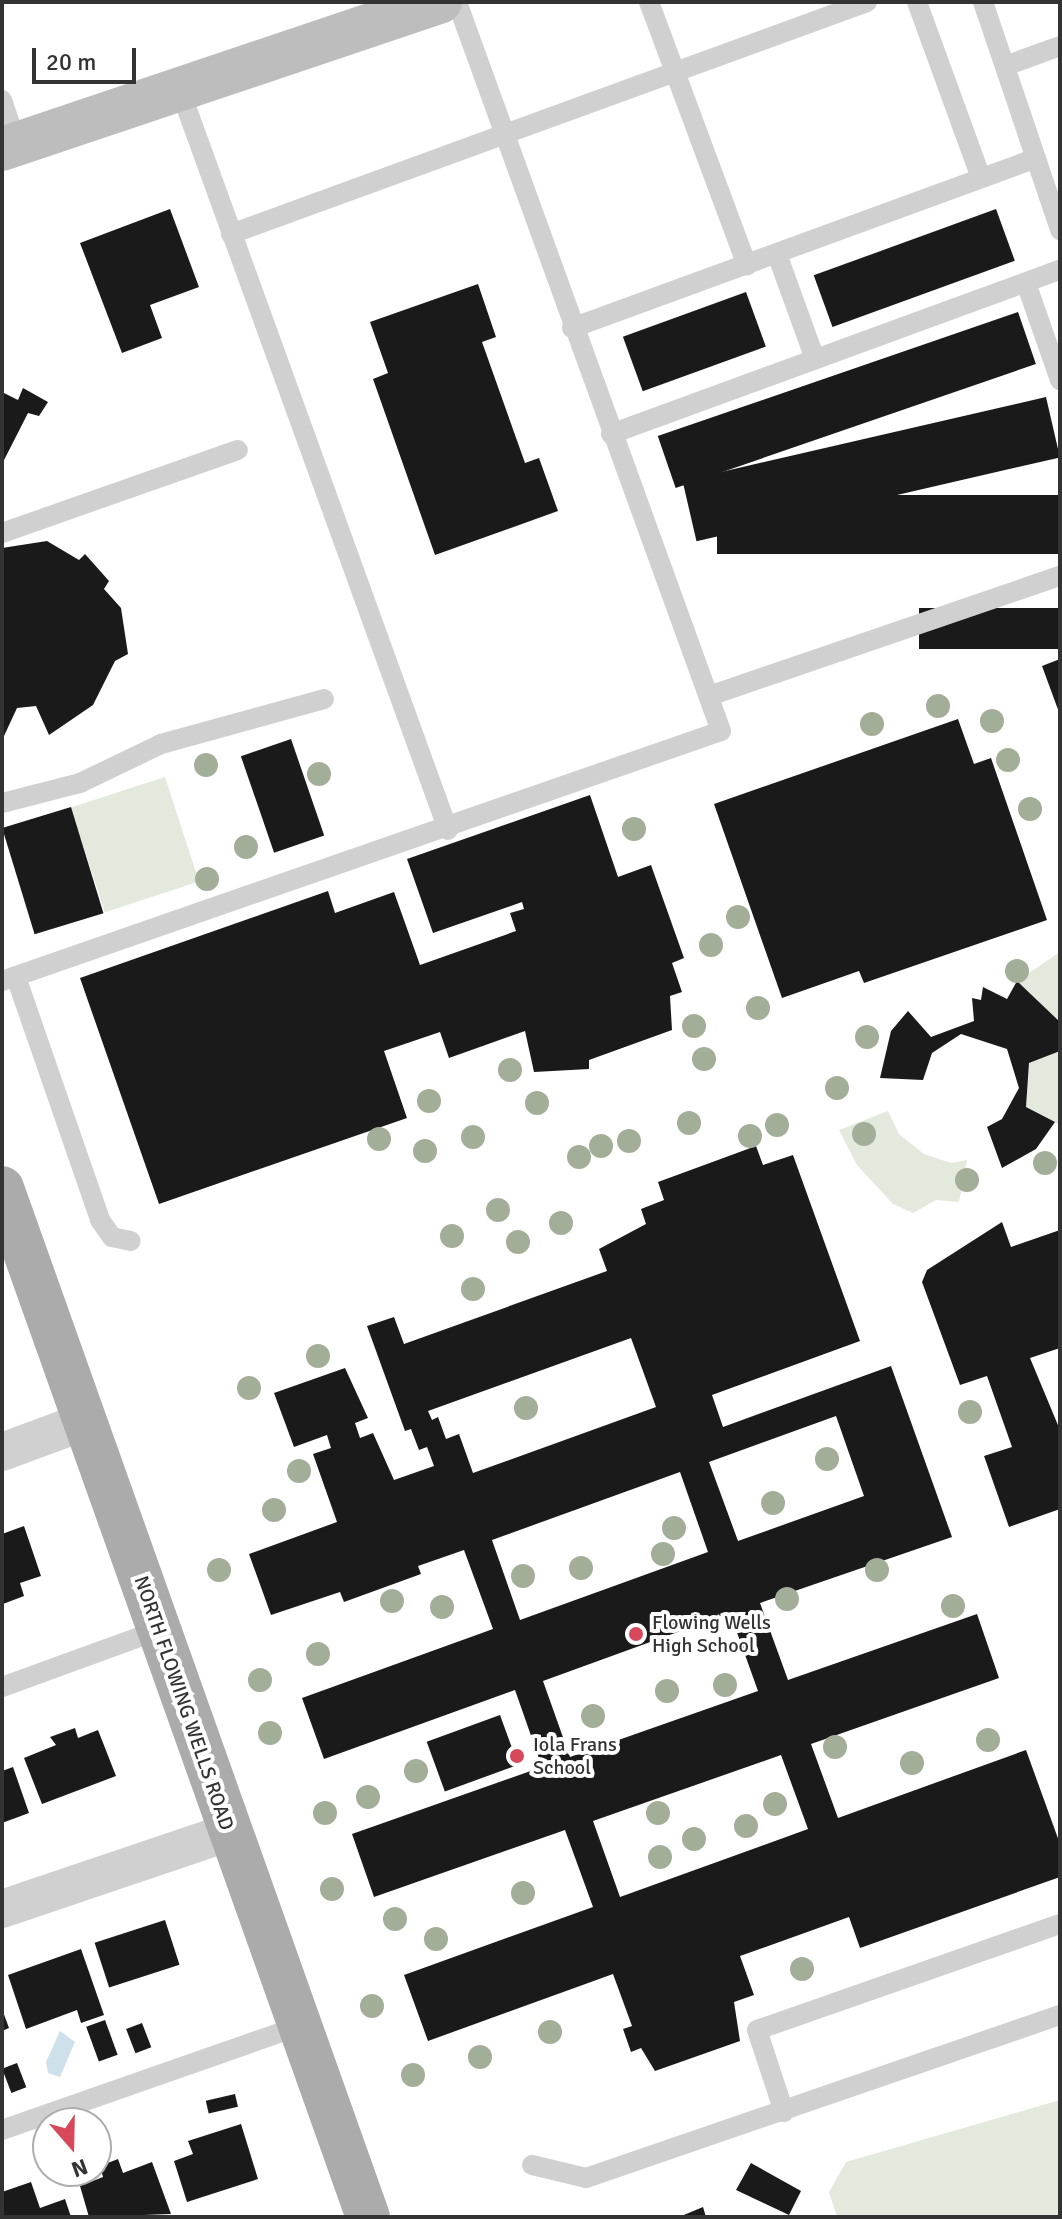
<!DOCTYPE html>
<html>
<head>
<meta charset="utf-8">
<style>
  body { margin:0 }
  #map { position:relative; width:1062px; height:2219px; overflow:hidden; background:#fff; font-family:Signika,sans-serif }
  div>[style] { position:absolute }
  [style*='--x'] { left:calc(var(--x)*1px); top:calc(var(--y)*1px); width:calc(var(--w)*1px); rotate:calc(var(--a)*1deg) }
  .green>* { inset:0; background:#e3e9dd; transform-origin:0 0 }
  .water>* { inset:0; background:#cee0e9 }
  .building>* { inset:0; background:#1a1a1a; transform-origin:0 0 }
  .service>* { height:20px; margin:-10px; padding:0 10px; transform-origin:10px; border-radius:10px; background:#d0d0d0 }
  .minor>* { height:38px; margin:-19px; padding:0 19px; transform-origin:19px; border-radius:19px; background:#d0d0d0 }
  .secondary>* { height:44px; margin:-22px; padding:0 22px; transform-origin:22px; border-radius:22px; background:#bdbdbd }
  .primary>* { height:44px; margin:-22px; padding:0 22px; transform-origin:22px; border-radius:22px; background:#ababab }
  .trees>* { width:24px; height:24px; margin:-12px; border-radius:50%; background:#a3ae98 }
  .dots>* { width:22px; height:22px; translate:-50% -50%; box-sizing:border-box; border:4px solid #fff; border-radius:50% }
  span { translate:-50% -50%; white-space:nowrap; text-align:center; line-height:1.15; -webkit-text-stroke:8px #fff; paint-order:stroke }
  .poi-label { font-size:20px; color:#333 }
  .left { translate:0 -50%; text-align:left }
  .street-label { font-size:20px; color:#333 }
  .frame { position:absolute; inset:0; border:4px solid #333; pointer-events:none }
  .north { position:absolute; left:32px; top:2107px; width:80px; height:80px; box-sizing:border-box; background:#fff; border:2px solid #adadad; border-radius:50%; rotate:160deg; font-size:22px; font-weight:700; line-height:32px; text-align:center; color:#333 }
  .north::after { content:''; display:block; margin:auto; width:28px; height:36px; background:#d6485a; clip-path:polygon(50% 0,100% 100%,50% 72%,0 100%) }
  .scale { position:absolute; left:32px; top:48px; width:104px; height:36px; box-sizing:border-box; border:4px solid #333; border-top:0; padding-left:10px; font-size:24px; line-height:28px; white-space:nowrap; color:#333; -webkit-text-stroke:6px #fff; paint-order:stroke }
</style>
</head>
<body>
<div id="map">
  <div class="green">
    <div style="left:165px;top:777px;width:110px;height:99px;rotate:72deg"></div>
    <div style="clip-path:polygon(1060px 952px,1060px 1022px,1017px 981px)"></div>
    <div style="clip-path:polygon(1060px 1051px,1060px 1125px,1026px 1107px,1029px 1063px)"></div>
    <div style="clip-path:polygon(888px 1111px,899px 1134px,924px 1154px,951px 1163px,967px 1160px,959px 1202px,936px 1200px,913px 1213px,893px 1204px,857px 1165px,839px 1130px)"></div>
    <div style="clip-path:polygon(1060px 2100px,1060px 2217px,837px 2217px,829px 2192px,846px 2162px)"></div>
  </div>
  <div class="water">
    <div style="clip-path:polygon(60px 2031px,75px 2042px,60px 2077px,48px 2073px,46px 2062px)"></div>
  </div>
  <div class="building">
    <div style="clip-path:polygon(170px 209px,199px 287px,150px 305px,162px 338px,122px 353px,80px 243px)"></div>
    <div style="left:996px;top:209px;width:55px;height:194px;rotate:70deg"></div>
    <div style="clip-path:polygon(478px 284px,496px 337px,482px 342px,525px 463px,539px 458px,558px 511px,435px 555px,373px 379px,388px 373px,370px 322px)"></div>
    <div style="left:746px;top:292px;width:58px;height:131px;rotate:70deg"></div>
    <div style="left:1018px;top:312px;width:55px;height:381px;rotate:71deg"></div>
    <div style="clip-path:polygon(23px 388px,48px 402px,39px 416px,28px 413px,2px 464px,2px 392px,18px 400px)"></div>
    <div style="left:1046px;top:397px;width:62px;height:373px;rotate:77deg"></div>
    <div style="left:1060px;top:495px;width:59px;height:343px;rotate:90deg"></div>
    <div style="clip-path:polygon(47px 541px,79px 560px,85px 554px,109px 581px,104px 589px,121px 608px,128px 654px,115px 661px,93px 705px,49px 735px,36px 706px,17px 708px,4px 736px,2px 548px)"></div>
    <div style="left:1060px;top:608px;width:41px;height:141px;rotate:90deg"></div>
    <div style="clip-path:polygon(1060px 659px,1060px 715px,1042px 666px)"></div>
    <div style="clip-path:polygon(958px 719px,974px 764px,991px 758px,1047px 920px,864px 983px,859px 971px,782px 998px,714px 804px)"></div>
    <div style="left:291px;top:739px;width:102px;height:53px;rotate:71deg"></div>
    <div style="clip-path:polygon(590px 795px,618px 877px,651px 865px,684px 958px,672px 963px,682px 992px,670px 996px,672px 1030px,589px 1060px,589px 1069px,534px 1072px,525px 1031px,449px 1058px,440px 1032px,384px 1051px,407px 1118px,159px 1204px,80px 978px,328px 891px,335px 913px,394px 892px,420px 965px,516px 931px,510px 913px,524px 909px,522px 902px,433px 933px,407px 859px)"></div>
    <div style="left:71px;top:807px;width:111px;height:72px;rotate:73deg"></div>
    <div style="clip-path:polygon(1017px 981px,1060px 1022px,1060px 1051px,1029px 1063px,1026px 1107px,1055px 1122px,1036px 1149px,1002px 1168px,987px 1127px,1002px 1119px,1019px 1088px,1007px 1049px,961px 1034px,932px 1053px,923px 1080px,880px 1078px,891px 1031px,908px 1011px,931px 1037px,974px 1021px,972px 998px,981px 1000px,983px 987px,1007px 999px)"></div>
    <div style="clip-path:polygon(evenodd,756px 1146px,763px 1165px,793px 1155px,860px 1341px,712px 1395px,723px 1427px,891px 1366px,952px 1537px,760px 1603px,788px 1680px,977px 1614px,999px 1678px,811px 1744px,838px 1818px,1026px 1750px,1060px 1844px,1060px 1877px,860px 1948px,849px 1917px,740px 1956px,754px 1995px,734px 2002px,740px 2041px,655px 2071px,641px 2048px,631px 2052px,623px 2029px,632px 2026px,613px 1974px,428px 2041px,404px 1975px,593px 1907px,565px 1830px,374px 1897px,352px 1834px,542px 1767px,515px 1690px,324px 1759px,302px 1698px,493px 1629px,464px 1550px,418px 1566px,421px 1574px,344px 1602px,340px 1592px,271px 1615px,249px 1554px,337px 1522px,313px 1454px,331px 1448px,327px 1435px,294px 1447px,274px 1393px,345px 1368px,368px 1418px,355px 1423px,360px 1438px,373px 1433px,394px 1480px,434px 1466px,427px 1447px,419px 1450px,411px 1429px,405px 1431px,367px 1326px,394px 1317px,404px 1344px,607px 1271px,599px 1249px,646px 1224px,641px 1209px,664px 1200px,658px 1182px,756px 1146px,631px 1338px,656px 1407px,473px 1473px,459px 1434px,446px 1439px,438px 1417px,432px 1420px,428px 1411px,631px 1338px,756px 1146px,836px 1416px,864px 1496px,738px 1541px,709px 1462px,836px 1416px,756px 1146px,680px 1472px,708px 1552px,520px 1620px,492px 1540px,680px 1472px,756px 1146px,730px 1613px,758px 1691px,570px 1757px,543px 1681px,730px 1613px,756px 1146px,781px 1755px,808px 1829px,620px 1897px,593px 1821px,781px 1755px)"></div>
    <div style="clip-path:polygon(1002px 1222px,1011px 1247px,1060px 1230px,1060px 1348px,1030px 1358px,1060px 1430px,1060px 1509px,1009px 1527px,984px 1456px,1012px 1447px,987px 1376px,960px 1385px,922px 1282px,927px 1270px)"></div>
    <div style="clip-path:polygon(24px 1526px,41px 1576px,20px 1583px,24px 1596px,3px 1604px,2px 1534px)"></div>
    <div style="left:500px;top:1715px;width:53px;height:78px;rotate:70deg"></div>
    <div style="clip-path:polygon(75px 1728px,78px 1738px,98px 1730px,116px 1776px,42px 1804px,24px 1758px,56px 1745px,50px 1737px)"></div>
    <div style="clip-path:polygon(13px 1767px,29px 1813px,2px 1823px,2px 1771px)"></div>
    <div style="left:165px;top:1920px;width:47px;height:74px;rotate:72deg"></div>
    <div style="clip-path:polygon(81px 1949px,104px 2015px,81px 2023px,77px 2010px,26px 2029px,8px 1975px)"></div>
    <div style="clip-path:polygon(2px 2009px,9px 2028px,2px 2031px)"></div>
    <div style="left:105px;top:2020px;width:37px;height:20px;rotate:70deg"></div>
    <div style="left:142px;top:2023px;width:26px;height:17px;rotate:69deg"></div>
    <div style="left:17px;top:2063px;width:26px;height:16px;rotate:69deg"></div>
    <div style="left:235px;top:2094px;width:13px;height:30px;rotate:77deg"></div>
    <div style="clip-path:polygon(241px 2124px,258px 2179px,187px 2202px,174px 2161px,193px 2154px,188px 2141px)"></div>
    <div style="clip-path:polygon(48px 2140px,48px 2158px,42px 2160px,36px 2143px)"></div>
    <div style="clip-path:polygon(118px 2159px,123px 2173px,152px 2162px,171px 2214px,89px 2217px,80px 2186px,103px 2177px,100px 2166px)"></div>
    <div style="clip-path:polygon(751px 2163px,801px 2191px,789px 2215px,736px 2190px)"></div>
    <div style="clip-path:polygon(31px 2182px,40px 2208px,65px 2199px,71px 2217px,2px 2217px,2px 2192px)"></div>
    <div style="clip-path:polygon(703px 2207px,706px 2217px,679px 2217px)"></div>
  </div>
  <div class="service">
    <div style="--x:649;--y:2;--w:281;--a:69.6"></div>
    <div style="--x:917;--y:2;--w:187;--a:70"></div>
    <div style="--x:983;--y:2;--w:241;--a:71.3"></div>
    <div style="--x:1005;--y:66;--w:59;--a:-20"></div>
    <div style="--x:180;--y:90;--w:787;--a:70.09"></div>
    <div style="--x:2;--y:100;--w:46;--a:71.2"></div>
    <div style="--x:231;--y:234;--w:677;--a:-20.04"></div>
    <div style="--x:777;--y:254;--w:112;--a:70.1"></div>
    <div style="--x:1026;--y:283;--w:103;--a:70.7"></div>
    <div style="--x:572;--y:328;--w:494;--a:-20.1"></div>
    <div style="--x:611;--y:434;--w:478;--a:-20.1"></div>
    <div style="--x:2;--y:533;--w:250;--a:-19.4"></div>
    <div style="--x:709;--y:696;--w:371;--a:-18.9"></div>
    <div style="--x:2;--y:803;--w:81;--a:-14.4"></div>
    <div style="--x:80;--y:783;--w:90;--a:-25.7"></div>
    <div style="--x:161;--y:744;--w:169;--a:-15.4"></div>
    <div style="--x:16;--y:977;--w:257;--a:70.9"></div>
    <div style="--x:100;--y:1220;--w:21;--a:55"></div>
    <div style="--x:112;--y:1237;--w:19;--a:12"></div>
    <div style="--x:2;--y:981;--w:761;--a:-19.17"></div>
    <div style="--x:721;--y:731;--w:775;--a:-109.91"></div>
    <div style="--x:2;--y:1687;--w:167;--a:-20"></div>
    <div style="--x:784;--y:2112;--w:86;--a:-108.2"></div>
    <div style="--x:757;--y:2030;--w:321;--a:-19.3"></div>
    <div style="--x:2;--y:2130;--w:315;--a:-19.3"></div>
    <div style="--x:532;--y:2165;--w:56;--a:13.5"></div>
    <div style="--x:586;--y:2178;--w:501;--a:-18.98"></div>
  </div>
  <div class="minor">
    <div style="--x:2;--y:1452;--w:86;--a:-20.3"></div>
    <div style="--x:2;--y:1909;--w:241;--a:-18.7"></div>
  </div>
  <div class="secondary">
    <div style="--x:2;--y:149;--w:462;--a:-18.6"></div>
  </div>
  <div class="primary">
    <div style="--x:2;--y:1188;--w:1092;--a:70.42"></div>
  </div>
  <div class="trees">
    <div style="left:938px;top:706px"></div>
    <div style="left:992px;top:721px"></div>
    <div style="left:872px;top:724px"></div>
    <div style="left:1008px;top:760px"></div>
    <div style="left:206px;top:765px"></div>
    <div style="left:319px;top:774px"></div>
    <div style="left:1030px;top:809px"></div>
    <div style="left:634px;top:829px"></div>
    <div style="left:246px;top:847px"></div>
    <div style="left:207px;top:879px"></div>
    <div style="left:738px;top:917px"></div>
    <div style="left:711px;top:945px"></div>
    <div style="left:1017px;top:971px"></div>
    <div style="left:758px;top:1008px"></div>
    <div style="left:694px;top:1026px"></div>
    <div style="left:867px;top:1037px"></div>
    <div style="left:704px;top:1059px"></div>
    <div style="left:510px;top:1070px"></div>
    <div style="left:837px;top:1088px"></div>
    <div style="left:429px;top:1101px"></div>
    <div style="left:537px;top:1103px"></div>
    <div style="left:689px;top:1123px"></div>
    <div style="left:777px;top:1125px"></div>
    <div style="left:864px;top:1134px"></div>
    <div style="left:750px;top:1136px"></div>
    <div style="left:473px;top:1137px"></div>
    <div style="left:379px;top:1139px"></div>
    <div style="left:629px;top:1141px"></div>
    <div style="left:601px;top:1146px"></div>
    <div style="left:425px;top:1151px"></div>
    <div style="left:579px;top:1157px"></div>
    <div style="left:1045px;top:1163px"></div>
    <div style="left:967px;top:1180px"></div>
    <div style="left:498px;top:1210px"></div>
    <div style="left:561px;top:1223px"></div>
    <div style="left:452px;top:1236px"></div>
    <div style="left:518px;top:1242px"></div>
    <div style="left:473px;top:1289px"></div>
    <div style="left:318px;top:1356px"></div>
    <div style="left:249px;top:1388px"></div>
    <div style="left:526px;top:1408px"></div>
    <div style="left:970px;top:1412px"></div>
    <div style="left:827px;top:1459px"></div>
    <div style="left:299px;top:1471px"></div>
    <div style="left:773px;top:1503px"></div>
    <div style="left:274px;top:1510px"></div>
    <div style="left:674px;top:1528px"></div>
    <div style="left:663px;top:1554px"></div>
    <div style="left:581px;top:1568px"></div>
    <div style="left:219px;top:1570px"></div>
    <div style="left:877px;top:1570px"></div>
    <div style="left:523px;top:1576px"></div>
    <div style="left:787px;top:1599px"></div>
    <div style="left:392px;top:1601px"></div>
    <div style="left:953px;top:1606px"></div>
    <div style="left:442px;top:1607px"></div>
    <div style="left:318px;top:1654px"></div>
    <div style="left:260px;top:1680px"></div>
    <div style="left:725px;top:1685px"></div>
    <div style="left:667px;top:1691px"></div>
    <div style="left:593px;top:1716px"></div>
    <div style="left:270px;top:1733px"></div>
    <div style="left:988px;top:1740px"></div>
    <div style="left:835px;top:1747px"></div>
    <div style="left:912px;top:1763px"></div>
    <div style="left:416px;top:1771px"></div>
    <div style="left:368px;top:1797px"></div>
    <div style="left:775px;top:1804px"></div>
    <div style="left:325px;top:1813px"></div>
    <div style="left:658px;top:1813px"></div>
    <div style="left:746px;top:1826px"></div>
    <div style="left:694px;top:1839px"></div>
    <div style="left:660px;top:1857px"></div>
    <div style="left:332px;top:1889px"></div>
    <div style="left:523px;top:1893px"></div>
    <div style="left:395px;top:1919px"></div>
    <div style="left:436px;top:1939px"></div>
    <div style="left:802px;top:1969px"></div>
    <div style="left:372px;top:2006px"></div>
    <div style="left:550px;top:2032px"></div>
    <div style="left:480px;top:2057px"></div>
    <div style="left:413px;top:2075px"></div>
  </div>
  <div class="dots">
    <div style="left:636px;top:1634px;background:#d6485a"></div>
    <div style="left:517px;top:1756px;background:#d6485a"></div>
  </div>
  <div class="poi-label">
    <span class="left" style="left:652px;top:1634px">Flowing Wells<br>High School</span>
    <span class="left" style="left:533px;top:1756px">Iola Frans<br>School</span>
  </div>
  <div class="street-label">
    <span style="left:184px;top:1703px;rotate:71deg">NORTH FLOWING WELLS ROAD</span>
  </div>
  <div class="frame"></div>
  <div class="north">N</div>
  <div class="scale">20 m</div>
</div>
</body>
</html>
